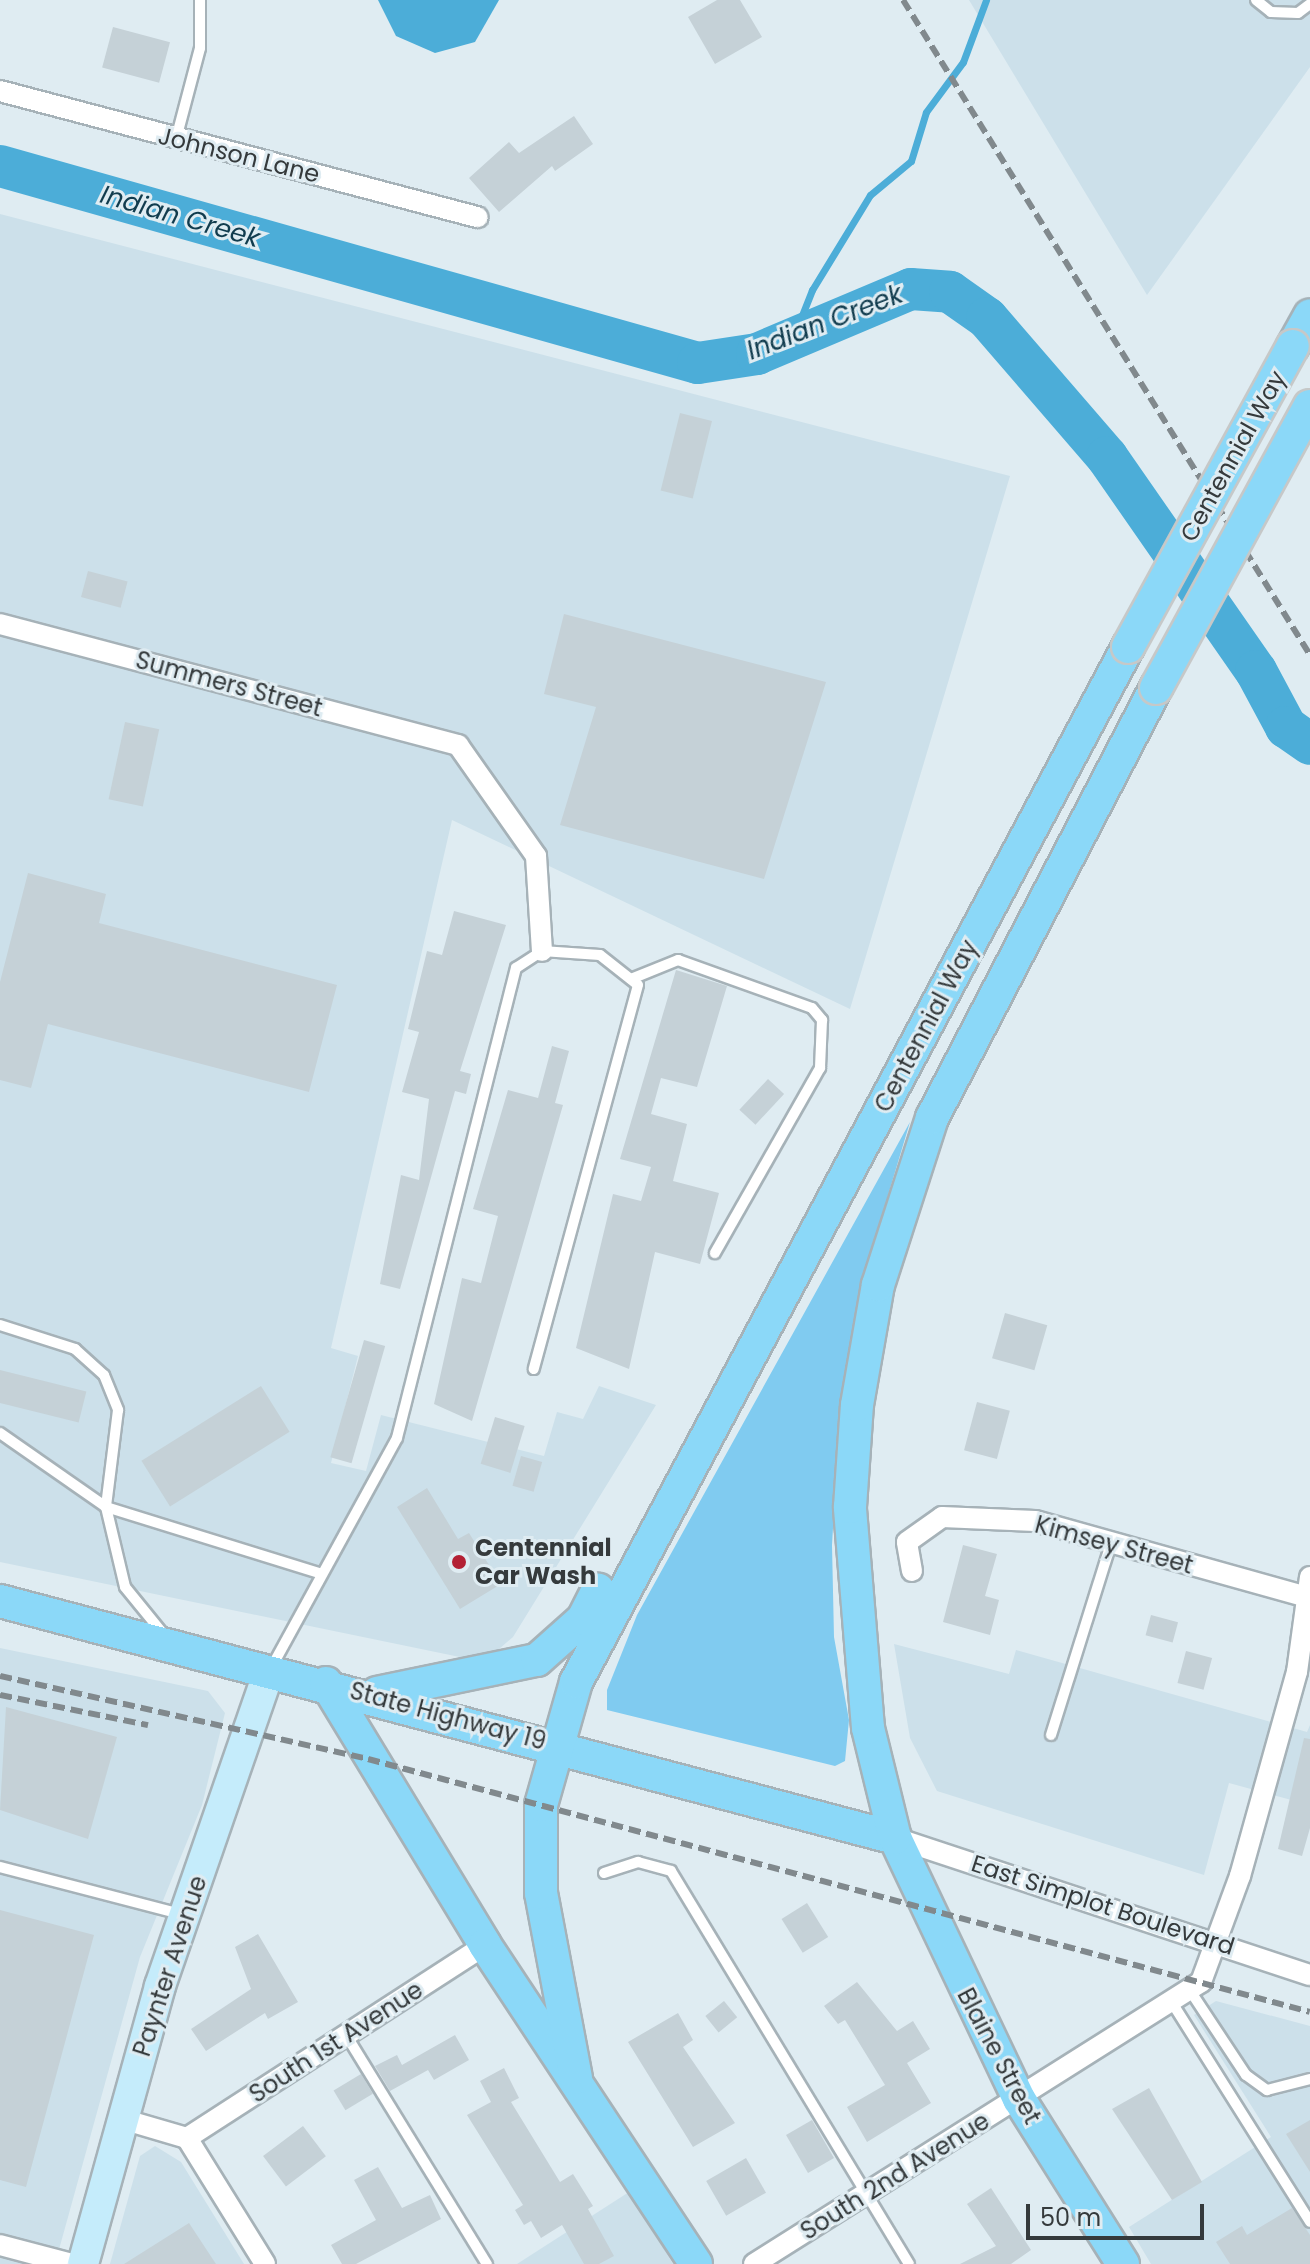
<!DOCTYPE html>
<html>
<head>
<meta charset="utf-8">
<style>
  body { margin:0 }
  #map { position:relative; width:1310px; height:2264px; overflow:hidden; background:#dfecf2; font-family:Poppins,sans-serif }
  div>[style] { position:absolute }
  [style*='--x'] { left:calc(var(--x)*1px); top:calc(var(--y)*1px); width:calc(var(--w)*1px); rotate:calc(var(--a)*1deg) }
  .built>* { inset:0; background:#cce0ea }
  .green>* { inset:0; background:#80cbf0 }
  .water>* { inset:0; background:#4cadd8 }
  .stream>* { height:7px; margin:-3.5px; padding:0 3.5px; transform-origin:3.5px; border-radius:3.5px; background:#4cadd8 }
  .river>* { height:42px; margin:-21px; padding:0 21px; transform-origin:21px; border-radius:21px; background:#4cadd8 }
  .building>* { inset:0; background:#c5d1d7; transform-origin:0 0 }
  .roads { filter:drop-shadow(2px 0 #a6b2b8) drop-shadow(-2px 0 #a6b2b8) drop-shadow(0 2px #a6b2b8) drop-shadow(0 -2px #a6b2b8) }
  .lane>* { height:10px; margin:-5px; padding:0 5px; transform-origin:5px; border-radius:5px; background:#fff }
  .street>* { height:20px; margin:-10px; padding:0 10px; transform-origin:10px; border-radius:10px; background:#fff }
  .secondary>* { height:30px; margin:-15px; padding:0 15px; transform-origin:15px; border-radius:15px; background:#c5ecfb }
  .primary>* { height:32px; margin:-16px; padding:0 16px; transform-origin:16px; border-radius:16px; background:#8bd8f8 }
  .rail>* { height:6px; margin-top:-3px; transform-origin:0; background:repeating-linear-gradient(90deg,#81898d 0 12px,transparent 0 18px) }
  .bridges { filter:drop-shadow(2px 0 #c6c8c8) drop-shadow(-2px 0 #c6c8c8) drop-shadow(0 2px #c6c8c8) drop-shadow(0 -2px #c6c8c8) }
  .primary-bridge>* { height:32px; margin:-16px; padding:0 16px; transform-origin:16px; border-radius:16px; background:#8bd8f8 }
  .dots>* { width:22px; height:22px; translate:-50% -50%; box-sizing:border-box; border:4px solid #dfecf2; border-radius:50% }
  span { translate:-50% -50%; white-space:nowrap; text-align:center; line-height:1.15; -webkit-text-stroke:6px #dfecf2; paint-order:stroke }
  .street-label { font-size:24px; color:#353a3c }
  .poi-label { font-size:24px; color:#353a3c; font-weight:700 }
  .left { translate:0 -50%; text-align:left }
  .water-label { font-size:26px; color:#113c4e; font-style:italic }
  .scale { position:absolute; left:1026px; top:2204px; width:178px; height:36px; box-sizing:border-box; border:4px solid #353a3c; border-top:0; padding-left:10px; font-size:24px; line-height:28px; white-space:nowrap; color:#353a3c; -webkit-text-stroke:6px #dfecf2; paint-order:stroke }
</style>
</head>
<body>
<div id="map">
  <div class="built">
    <div style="clip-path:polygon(969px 0,1310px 0,1310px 67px,1147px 295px)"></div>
    <div style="clip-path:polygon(0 214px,1010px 476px,850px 1009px,452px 820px,331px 1348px,358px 1356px,331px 1463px,366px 1471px,381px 1415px,544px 1456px,557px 1412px,583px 1419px,599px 1386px,656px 1405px,513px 1637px,484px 1662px,0 1562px)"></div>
    <div style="clip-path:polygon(894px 1644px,1009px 1674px,1016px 1650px,1307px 1732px,1310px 1725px,1310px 1805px,1229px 1783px,1204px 1875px,937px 1791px,910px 1738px)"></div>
    <div style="clip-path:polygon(0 1648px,208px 1691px,225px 1713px,202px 1805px,140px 1957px,55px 2264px,0 2264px)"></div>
    <div style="clip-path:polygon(1216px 2001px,1310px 2026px,1310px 2264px,1151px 2264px,1129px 2227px,1271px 2137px,1194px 2015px)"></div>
    <div style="clip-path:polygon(155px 2146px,181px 2162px,244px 2264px,110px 2264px,140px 2156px)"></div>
    <div style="clip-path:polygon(629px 2192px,673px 2264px,517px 2264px)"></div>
  </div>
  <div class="green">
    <div style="clip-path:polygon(910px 1122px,868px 1262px,840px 1411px,832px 1545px,834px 1637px,849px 1720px,845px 1761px,835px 1766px,607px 1710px,607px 1690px,637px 1615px)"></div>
  </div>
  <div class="water">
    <div style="clip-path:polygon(378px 0,499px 0,475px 42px,435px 53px,396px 36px)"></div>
  </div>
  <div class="stream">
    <div style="--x:793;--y:338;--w:52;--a:-68.4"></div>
    <div style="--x:812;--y:290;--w:111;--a:-58.6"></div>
    <div style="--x:870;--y:195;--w:53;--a:-39.7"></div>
    <div style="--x:911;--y:161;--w:51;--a:-73"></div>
    <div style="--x:926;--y:112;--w:62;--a:-53.5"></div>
    <div style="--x:963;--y:62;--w:66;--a:-69.6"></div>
  </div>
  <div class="river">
    <div style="--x:0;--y:166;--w:725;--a:15.76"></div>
    <div style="--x:698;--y:363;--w:60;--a:-8.7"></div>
    <div style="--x:757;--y:354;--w:167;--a:-22.9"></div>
    <div style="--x:911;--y:289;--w:39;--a:4"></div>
    <div style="--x:950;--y:292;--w:45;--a:35.1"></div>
    <div style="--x:987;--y:318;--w:184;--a:49.2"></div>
    <div style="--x:1107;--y:457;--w:261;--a:55.2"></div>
    <div style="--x:1256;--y:671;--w:64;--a:61.8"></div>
    <div style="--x:1286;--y:727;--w:29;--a:35"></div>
  </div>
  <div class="building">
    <div style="clip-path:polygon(717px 0,740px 0,762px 37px,715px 64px,688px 17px)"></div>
    <div style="left:113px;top:27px;width:59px;height:42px;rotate:15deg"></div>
    <div style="clip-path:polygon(574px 116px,593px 144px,555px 171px,552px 166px,499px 212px,469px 178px,509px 142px,519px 153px)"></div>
    <div style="left:680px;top:413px;width:33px;height:80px;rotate:14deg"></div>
    <div style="left:88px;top:571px;width:41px;height:27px;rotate:15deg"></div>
    <div style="clip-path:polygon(564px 614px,826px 682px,764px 879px,560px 825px,596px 707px,544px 694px)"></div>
    <div style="left:125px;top:722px;width:35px;height:79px;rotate:12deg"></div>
    <div style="clip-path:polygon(28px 873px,106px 894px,99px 923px,337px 985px,309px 1092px,48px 1024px,31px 1088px,0 1080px,0 982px)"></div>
    <div style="clip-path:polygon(454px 911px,506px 925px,460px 1071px,471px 1074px,466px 1094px,455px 1091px,400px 1289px,380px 1284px,401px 1175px,419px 1180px,429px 1099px,402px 1092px,419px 1032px,408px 1029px,427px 951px,442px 955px)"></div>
    <div style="clip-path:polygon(676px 970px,727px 986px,697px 1087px,661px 1078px,651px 1114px,687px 1124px,673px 1181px,719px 1193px,700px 1264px,655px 1252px,629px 1369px,576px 1348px,613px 1194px,641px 1201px,651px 1167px,620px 1159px)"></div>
    <div style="clip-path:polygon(552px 1046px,569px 1051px,555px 1103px,563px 1105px,472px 1421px,434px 1404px,462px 1278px,481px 1283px,498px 1216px,473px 1209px,508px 1090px,538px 1098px)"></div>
    <div style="left:768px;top:1079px;width:22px;height:42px;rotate:43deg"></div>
    <div style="left:1005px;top:1313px;width:44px;height:47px;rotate:16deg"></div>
    <div style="left:364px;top:1340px;width:22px;height:122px;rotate:16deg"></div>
    <div style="left:0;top:1370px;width:89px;height:32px;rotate:14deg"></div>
    <div style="left:261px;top:1386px;width:54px;height:141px;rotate:58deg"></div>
    <div style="left:977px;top:1402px;width:34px;height:50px;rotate:15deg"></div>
    <div style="left:495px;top:1417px;width:31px;height:49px;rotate:17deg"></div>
    <div style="left:521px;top:1456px;width:22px;height:31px;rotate:16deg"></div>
    <div style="clip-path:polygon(427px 1488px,458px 1539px,469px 1533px,501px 1584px,460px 1609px,397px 1507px)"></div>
    <div style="clip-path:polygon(963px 1545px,997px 1554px,985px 1596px,999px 1600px,990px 1635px,943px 1622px)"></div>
    <div style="left:1151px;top:1615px;width:28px;height:21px;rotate:15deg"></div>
    <div style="left:1186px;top:1651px;width:27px;height:33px;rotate:15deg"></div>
    <div style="clip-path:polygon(6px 1707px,117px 1737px,88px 1839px,0 1810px)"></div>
    <div style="clip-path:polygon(1304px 1738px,1310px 1739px,1310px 1828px,1302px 1856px,1278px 1849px)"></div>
    <div style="left:807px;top:1903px;width:40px;height:30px;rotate:58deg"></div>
    <div style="clip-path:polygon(0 1910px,94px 1935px,26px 2187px,0 2180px)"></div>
    <div style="clip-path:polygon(258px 1934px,298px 2002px,268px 2019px,265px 2013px,206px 2051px,191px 2029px,251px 1989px,235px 1947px)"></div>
    <div style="clip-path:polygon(857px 1982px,897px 2031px,913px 2021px,930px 2049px,907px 2063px,931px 2103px,867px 2142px,847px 2107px,885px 2085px,845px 2020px,838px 2024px,824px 2006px)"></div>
    <div style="left:724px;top:2001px;width:21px;height:24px;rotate:51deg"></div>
    <div style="clip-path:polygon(678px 2013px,693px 2040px,683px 2047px,735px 2123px,693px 2147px,628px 2042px)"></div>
    <div style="clip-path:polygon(455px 2035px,469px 2060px,434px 2080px,428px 2070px,390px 2091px,375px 2066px,397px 2055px,402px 2065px)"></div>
    <div style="clip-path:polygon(504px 2068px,519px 2098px,511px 2102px,560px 2182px,573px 2174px,593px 2206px,588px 2209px,614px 2256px,599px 2264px,584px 2264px,562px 2225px,541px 2238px,531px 2221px,524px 2225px,515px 2210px,523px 2205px,467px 2115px,491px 2102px,480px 2081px)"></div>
    <div style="left:361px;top:2074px;width:23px;height:32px;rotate:59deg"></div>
    <div style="clip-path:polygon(1149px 2088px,1202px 2182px,1172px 2200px,1112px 2109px)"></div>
    <div style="left:812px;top:2120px;width:44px;height:30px;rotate:60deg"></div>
    <div style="clip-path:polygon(1310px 2120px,1310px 2172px,1286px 2134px)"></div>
    <div style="left:303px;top:2126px;width:38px;height:50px;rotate:53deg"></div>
    <div style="left:746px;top:2158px;width:40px;height:46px;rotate:60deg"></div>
    <div style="clip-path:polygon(378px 2167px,402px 2208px,430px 2195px,441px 2219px,356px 2264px,342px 2264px,331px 2245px,376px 2220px,354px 2180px)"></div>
    <div style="clip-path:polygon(991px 2188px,1031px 2250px,1011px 2264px,960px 2264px,996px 2246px,967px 2204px)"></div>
    <div style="clip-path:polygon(1292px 2208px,1310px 2235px,1310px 2264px,1230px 2264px,1216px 2242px,1242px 2226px,1247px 2235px)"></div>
    <div style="clip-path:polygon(189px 2223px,216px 2264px,124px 2264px)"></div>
  </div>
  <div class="roads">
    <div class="lane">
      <div style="--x:1256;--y:0;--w:19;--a:39"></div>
      <div style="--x:1271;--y:12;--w:27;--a:2"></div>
      <div style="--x:1298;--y:13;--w:15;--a:-37"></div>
      <div style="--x:176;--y:139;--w:94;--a:-75.2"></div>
      <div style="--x:200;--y:48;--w:48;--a:-90"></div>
      <div style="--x:631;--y:979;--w:51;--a:-22"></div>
      <div style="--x:678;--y:960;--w:142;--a:19.7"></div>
      <div style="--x:812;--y:1008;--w:16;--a:50"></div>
      <div style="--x:822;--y:1020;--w:48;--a:92.4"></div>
      <div style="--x:820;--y:1068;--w:213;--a:119.6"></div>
      <div style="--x:0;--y:1325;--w:79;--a:17.7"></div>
      <div style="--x:75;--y:1349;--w:39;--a:42"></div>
      <div style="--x:104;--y:1375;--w:38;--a:68"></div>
      <div style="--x:118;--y:1410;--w:98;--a:97.1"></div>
      <div style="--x:106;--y:1507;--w:82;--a:76.6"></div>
      <div style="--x:125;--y:1587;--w:63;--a:50.8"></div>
      <div style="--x:0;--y:1433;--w:129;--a:34.9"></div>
      <div style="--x:106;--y:1507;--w:223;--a:17.2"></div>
      <div style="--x:270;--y:1670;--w:264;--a:-61.3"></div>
      <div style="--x:397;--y:1438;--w:485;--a:-75.8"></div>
      <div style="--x:516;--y:968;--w:31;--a:-33"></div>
      <div style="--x:542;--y:951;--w:58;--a:3.9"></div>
      <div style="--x:600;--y:955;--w:48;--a:38.3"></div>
      <div style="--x:638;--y:985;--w:398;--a:105.2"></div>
      <div style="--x:1051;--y:1735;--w:201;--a:-72.6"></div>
      <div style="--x:0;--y:1867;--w:186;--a:14.6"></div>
      <div style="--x:604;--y:1873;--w:36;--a:-18"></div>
      <div style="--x:638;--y:1862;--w:34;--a:15"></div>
      <div style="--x:671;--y:1871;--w:459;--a:58.8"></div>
      <div style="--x:1189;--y:1989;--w:103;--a:56.5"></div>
      <div style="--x:1246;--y:2075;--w:26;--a:36"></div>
      <div style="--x:1267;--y:2090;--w:44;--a:-14.3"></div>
      <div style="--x:1171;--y:2001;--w:261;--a:57.8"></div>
      <div style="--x:346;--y:2035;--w:269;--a:58.4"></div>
    </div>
    <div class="street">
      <div style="--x:0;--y:91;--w:494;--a:14.8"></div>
      <div style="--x:0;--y:624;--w:474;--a:14.8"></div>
      <div style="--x:458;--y:745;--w:136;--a:54.9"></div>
      <div style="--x:536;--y:856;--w:95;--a:86.4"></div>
      <div style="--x:912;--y:1571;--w:29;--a:-100"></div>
      <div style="--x:907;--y:1542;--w:43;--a:-35.5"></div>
      <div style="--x:942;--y:1517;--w:93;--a:2.5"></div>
      <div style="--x:1035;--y:1521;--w:282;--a:15.6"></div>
      <div style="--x:895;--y:1838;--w:437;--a:18.3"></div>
      <div style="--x:122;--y:2119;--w:68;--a:16.3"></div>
      <div style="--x:187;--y:2138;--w:148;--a:58.2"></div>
      <div style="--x:187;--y:2138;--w:355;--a:-32.9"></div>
      <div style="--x:0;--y:2245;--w:74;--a:14.8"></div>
      <div style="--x:754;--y:2264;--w:529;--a:-32.25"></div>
      <div style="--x:1201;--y:1982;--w:113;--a:-69.8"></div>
      <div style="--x:1240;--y:1876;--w:212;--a:-74.4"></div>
      <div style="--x:1297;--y:1672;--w:96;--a:-82.2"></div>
    </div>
    <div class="secondary">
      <div style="--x:83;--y:2264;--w:288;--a:-74.5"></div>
      <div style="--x:160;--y:1986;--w:332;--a:-70.9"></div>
    </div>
    <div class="primary">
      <div style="--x:1293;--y:346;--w:35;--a:-61"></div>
      <div style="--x:0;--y:1601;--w:926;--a:14.83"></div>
      <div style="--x:326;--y:1683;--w:306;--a:58.7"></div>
      <div style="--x:485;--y:1945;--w:382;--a:56.5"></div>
      <div style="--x:377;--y:1693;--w:163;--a:-11.7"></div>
      <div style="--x:537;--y:1660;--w:62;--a:-41.7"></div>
      <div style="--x:583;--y:1619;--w:33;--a:-63"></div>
      <div style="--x:576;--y:2078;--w:188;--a:-100.7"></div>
      <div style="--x:541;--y:1893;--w:88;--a:-90"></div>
      <div style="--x:541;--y:1805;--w:128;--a:-74.1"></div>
      <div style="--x:576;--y:1682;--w:1173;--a:-61.93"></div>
      <div style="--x:1123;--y:2264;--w:195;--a:-122.2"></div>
      <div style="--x:1019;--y:2099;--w:289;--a:-115.4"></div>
      <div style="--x:895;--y:1838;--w:113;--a:-103.8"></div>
      <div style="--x:868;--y:1728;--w:222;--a:-94.7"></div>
      <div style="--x:850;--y:1507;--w:102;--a:-86.1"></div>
      <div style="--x:857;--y:1405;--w:122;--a:-80.1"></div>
      <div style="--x:878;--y:1285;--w:176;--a:-72.1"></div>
      <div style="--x:932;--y:1118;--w:485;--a:-62.5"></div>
    </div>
  </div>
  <div class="rail">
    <div style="--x:903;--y:0;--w:771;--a:58.14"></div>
    <div style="--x:0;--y:1676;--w:377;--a:12.7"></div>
    <div style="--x:368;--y:1759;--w:975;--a:15.03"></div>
    <div style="--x:0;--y:1695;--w:151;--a:11.5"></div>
  </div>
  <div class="bridges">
    <div class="primary-bridge">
      <div style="--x:1128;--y:647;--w:343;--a:-61.3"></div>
      <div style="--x:1156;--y:688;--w:321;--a:-61.4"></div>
    </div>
  </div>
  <div class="dots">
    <div style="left:459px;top:1562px;background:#b32034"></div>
  </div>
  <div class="street-label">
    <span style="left:239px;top:155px;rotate:14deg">Johnson Lane</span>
    <span style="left:1233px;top:456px;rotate:-61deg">Centennial Way</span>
    <span style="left:229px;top:684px;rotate:15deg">Summers Street</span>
    <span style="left:926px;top:1026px;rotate:-62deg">Centennial Way</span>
    <span style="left:1114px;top:1545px;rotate:15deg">Kimsey Street</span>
    <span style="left:448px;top:1716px;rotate:15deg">State Highway 19</span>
    <span style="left:1103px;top:1905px;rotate:18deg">East Simplot Boulevard</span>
    <span style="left:170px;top:1966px;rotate:-72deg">Paynter Avenue</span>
    <span style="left:336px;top:2042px;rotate:-33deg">South 1st Avenue</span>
    <span style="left:999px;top:2056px;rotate:62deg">Blaine Street</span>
    <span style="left:895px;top:2176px;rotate:-32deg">South 2nd Avenue</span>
  </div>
  <div class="poi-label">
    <span class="left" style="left:475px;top:1562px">Centennial<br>Car Wash</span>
  </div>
  <div class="water-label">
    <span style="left:180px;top:217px;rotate:16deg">Indian Creek</span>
    <span style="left:825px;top:323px;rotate:-21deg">Indian Creek</span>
  </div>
  <div class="scale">50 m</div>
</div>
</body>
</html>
